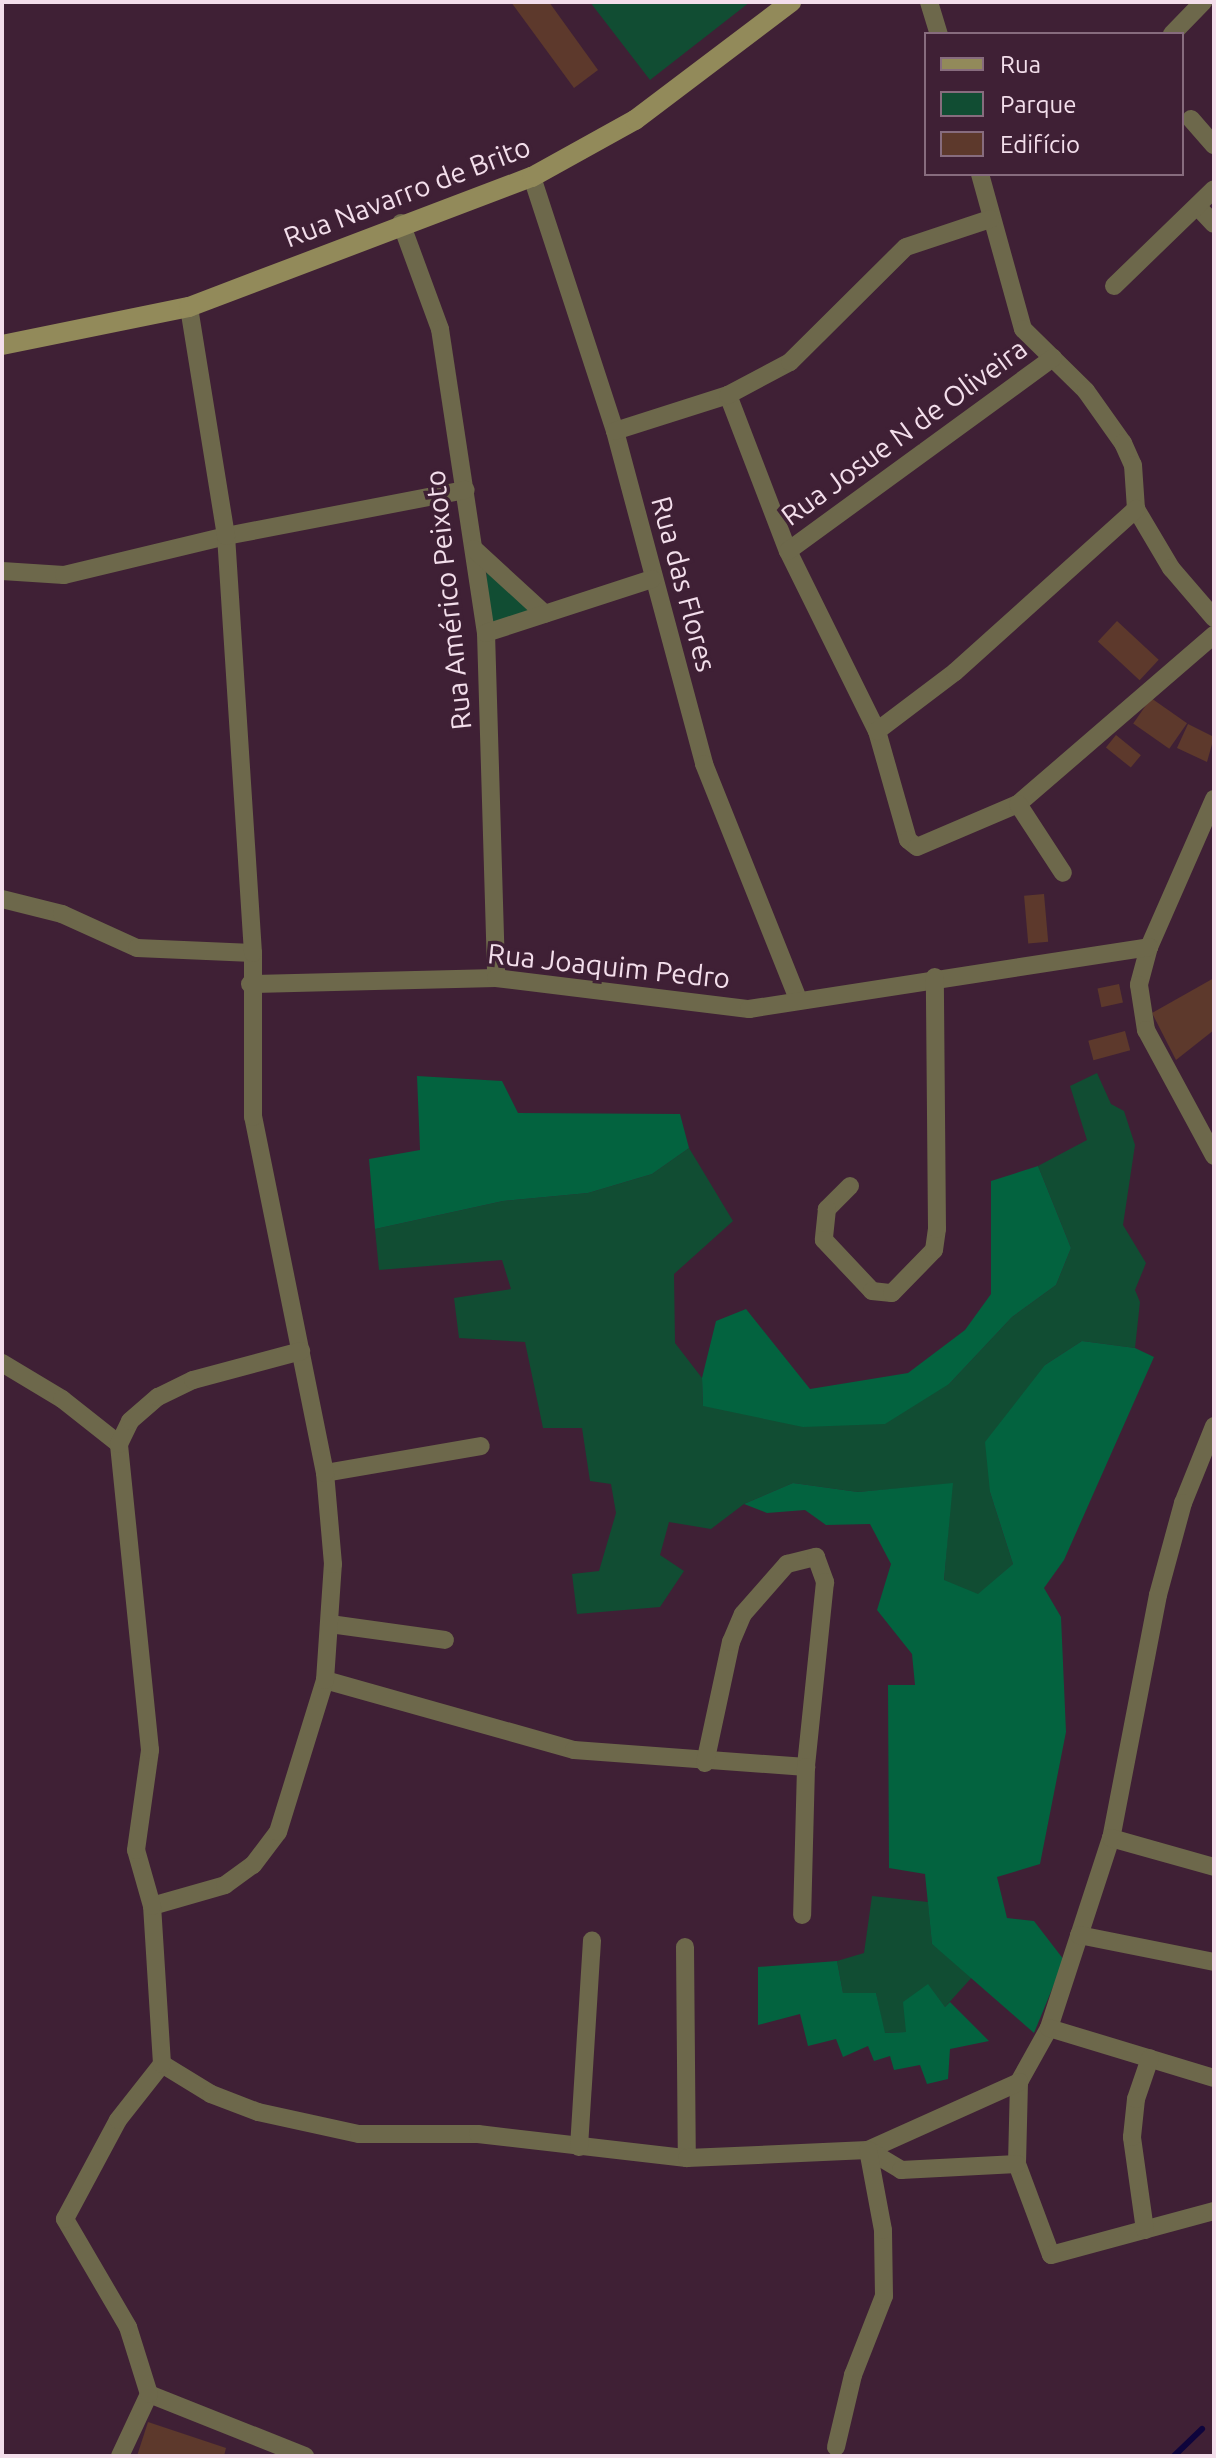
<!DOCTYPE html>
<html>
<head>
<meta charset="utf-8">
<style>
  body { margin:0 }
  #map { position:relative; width:1216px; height:2458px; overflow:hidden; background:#3f2035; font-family:Ubuntu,sans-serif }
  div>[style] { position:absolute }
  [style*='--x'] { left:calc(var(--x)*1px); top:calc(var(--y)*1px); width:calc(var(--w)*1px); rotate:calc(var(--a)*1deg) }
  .green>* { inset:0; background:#114d33 }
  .forest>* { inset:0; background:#03633f }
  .stream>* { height:6px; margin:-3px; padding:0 3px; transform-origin:3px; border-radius:3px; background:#0e043c }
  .building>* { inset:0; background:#5d392c; transform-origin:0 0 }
  .street>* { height:18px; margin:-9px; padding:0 9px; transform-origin:9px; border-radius:9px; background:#6d684b }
  .secondary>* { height:20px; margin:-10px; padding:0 10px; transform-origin:10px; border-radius:10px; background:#928a5a }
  span { translate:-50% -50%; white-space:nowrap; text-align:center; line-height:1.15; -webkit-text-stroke:7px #3f2035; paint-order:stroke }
  .street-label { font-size:28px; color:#f3deeb }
  .frame { position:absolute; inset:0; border:4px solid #f3deeb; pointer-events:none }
  .legend { position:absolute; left:924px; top:32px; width:260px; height:144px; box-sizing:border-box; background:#3f2035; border:2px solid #876c7e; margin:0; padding:10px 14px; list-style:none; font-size:24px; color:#f3deeb }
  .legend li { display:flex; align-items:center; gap:16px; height:40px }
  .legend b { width:40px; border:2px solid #876c7e }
</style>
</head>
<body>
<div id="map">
  <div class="green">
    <div style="clip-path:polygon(590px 2px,750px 2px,650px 80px)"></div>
    <div style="clip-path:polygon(486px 567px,532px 613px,489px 628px)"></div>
    <div style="clip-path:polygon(1097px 1073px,1111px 1104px,1124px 1111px,1135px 1145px,1123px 1225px,1146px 1263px,1135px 1290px,1140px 1302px,1135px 1348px,1082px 1341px,1045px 1365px,990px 1492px,1013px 1564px,978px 1595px,944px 1581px,952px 1484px,858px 1492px,793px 1483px,744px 1504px,711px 1529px,669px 1522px,660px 1555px,684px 1571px,660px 1607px,577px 1614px,572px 1574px,599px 1571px,616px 1513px,611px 1484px,590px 1481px,582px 1428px,543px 1428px,525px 1342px,459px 1338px,454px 1298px,511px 1289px,502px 1260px,379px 1270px,375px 1229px,503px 1201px,588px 1193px,652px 1174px,689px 1148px,733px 1221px,674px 1274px,675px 1343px,702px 1378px,703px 1406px,949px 1384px,1012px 1317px,1056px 1285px,1071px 1248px,1038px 1166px,1087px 1140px,1070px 1086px)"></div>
    <div style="clip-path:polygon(872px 1896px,928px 1902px,932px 1944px,974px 1975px,945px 2007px,928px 1985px,906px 2032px,884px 2033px,876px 1993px,843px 1993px,837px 1961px,864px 1953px)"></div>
  </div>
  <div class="forest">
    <div style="clip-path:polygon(417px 1076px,502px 1081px,518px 1113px,680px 1114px,689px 1148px,652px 1174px,588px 1193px,503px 1201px,375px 1229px,369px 1159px,420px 1150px)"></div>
    <div style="clip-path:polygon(1038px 1166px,1071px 1248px,1056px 1285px,1012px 1317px,949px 1384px,885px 1424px,803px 1427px,703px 1406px,702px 1378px,716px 1321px,746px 1309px,810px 1389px,908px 1373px,965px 1330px,991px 1294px,991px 1181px)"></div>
    <div style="clip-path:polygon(1082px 1341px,1135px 1348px,1154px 1357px,1064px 1560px,1044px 1588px,1061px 1617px,1066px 1732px,1040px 1864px,997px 1877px,1007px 1918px,1034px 1921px,1064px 1960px,1034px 2033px,932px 1944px,925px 1874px,889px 1868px,888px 1685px,915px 1685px,912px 1654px,877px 1610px,891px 1564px,870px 1524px,826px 1525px,805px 1510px,767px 1513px,744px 1504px,793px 1483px,858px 1492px,953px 1483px,944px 1580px,978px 1594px,1013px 1564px,990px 1492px,985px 1442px,1045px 1365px)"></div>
    <div style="clip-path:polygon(837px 1961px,843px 1993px,876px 1993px,885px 2033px,906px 2032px,903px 2002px,928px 1984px,945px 2007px,950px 2002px,989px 2041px,950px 2049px,948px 2079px,927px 2084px,920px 2065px,894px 2070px,890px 2056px,874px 2061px,868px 2046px,843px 2057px,836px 2039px,808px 2046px,800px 2014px,758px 2025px,758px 1967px)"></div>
  </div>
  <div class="stream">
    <div style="--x:1174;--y:2456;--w:39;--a:-44"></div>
  </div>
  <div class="building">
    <div style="clip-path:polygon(511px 2px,549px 2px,598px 70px,574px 88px)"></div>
    <div style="left:1117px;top:621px;width:57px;height:28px;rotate:43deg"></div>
    <div style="left:1151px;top:698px;width:44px;height:31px;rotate:35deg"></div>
    <div style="clip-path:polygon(1188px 724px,1214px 737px,1207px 762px,1177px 748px)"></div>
    <div style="left:1116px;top:735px;width:32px;height:16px;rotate:39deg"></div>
    <div style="left:1044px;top:894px;width:48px;height:20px;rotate:85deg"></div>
    <div style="clip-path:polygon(1214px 978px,1214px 1030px,1176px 1060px,1152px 1013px)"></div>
    <div style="left:1119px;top:984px;width:19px;height:22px;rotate:78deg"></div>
    <div style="left:1125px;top:1031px;width:20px;height:38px;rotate:75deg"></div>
    <div style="clip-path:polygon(148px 2422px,226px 2448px,224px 2456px,137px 2456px)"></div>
  </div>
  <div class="street">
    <div style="--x:929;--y:2;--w:34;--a:73"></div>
    <div style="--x:1172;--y:34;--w:45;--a:-45.9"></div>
    <div style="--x:1191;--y:119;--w:35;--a:49"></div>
    <div style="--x:980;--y:174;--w:161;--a:74.5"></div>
    <div style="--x:1023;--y:329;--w:88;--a:44.5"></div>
    <div style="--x:1086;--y:391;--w:64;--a:54.6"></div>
    <div style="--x:1123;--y:443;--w:24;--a:66"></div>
    <div style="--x:1133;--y:465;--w:44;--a:86.1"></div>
    <div style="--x:1136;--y:509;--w:69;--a:59.3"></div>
    <div style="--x:1171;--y:568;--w:66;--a:49.3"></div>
    <div style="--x:532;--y:177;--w:267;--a:71.9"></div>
    <div style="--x:615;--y:431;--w:345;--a:75"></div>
    <div style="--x:704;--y:764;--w:253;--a:68.2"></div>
    <div style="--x:1198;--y:207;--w:23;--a:47"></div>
    <div style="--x:401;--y:223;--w:113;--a:69.8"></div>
    <div style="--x:440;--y:329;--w:307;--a:81.4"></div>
    <div style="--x:486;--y:633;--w:345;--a:88.3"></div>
    <div style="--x:1114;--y:286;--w:139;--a:-44.1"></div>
    <div style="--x:728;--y:395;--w:167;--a:69"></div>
    <div style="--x:788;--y:551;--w:201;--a:63.7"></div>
    <div style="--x:877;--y:731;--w:113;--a:74.1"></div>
    <div style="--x:908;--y:840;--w:11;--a:38"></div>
    <div style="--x:917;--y:847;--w:110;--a:-23.1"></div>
    <div style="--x:1018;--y:804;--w:259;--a:-40.8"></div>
    <div style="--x:615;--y:431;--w:119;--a:-17.7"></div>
    <div style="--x:728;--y:395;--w:70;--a:-28"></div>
    <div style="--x:790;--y:362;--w:163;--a:-44.8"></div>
    <div style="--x:906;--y:247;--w:89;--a:-18.4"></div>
    <div style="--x:474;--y:549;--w:96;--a:42.5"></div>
    <div style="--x:788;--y:551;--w:328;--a:-36.1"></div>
    <div style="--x:2;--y:571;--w:62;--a:3.7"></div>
    <div style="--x:64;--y:575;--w:167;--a:-13.5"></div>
    <div style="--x:226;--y:536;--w:244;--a:-10.9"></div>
    <div style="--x:486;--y:633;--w:175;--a:-18"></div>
    <div style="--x:877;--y:731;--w:98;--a:-37.1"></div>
    <div style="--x:955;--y:672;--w:244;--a:-42"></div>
    <div style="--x:1214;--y:799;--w:162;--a:113.7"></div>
    <div style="--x:1149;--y:947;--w:39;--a:105"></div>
    <div style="--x:1139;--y:985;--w:46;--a:81.2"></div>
    <div style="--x:1146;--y:1030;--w:143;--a:61.6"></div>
    <div style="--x:1018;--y:804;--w:82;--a:56.9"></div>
    <div style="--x:2;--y:899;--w:62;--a:14"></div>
    <div style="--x:62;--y:914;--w:82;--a:24.4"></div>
    <div style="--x:137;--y:948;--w:116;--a:2.5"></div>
    <div style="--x:250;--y:984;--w:246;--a:-1.4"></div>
    <div style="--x:496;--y:978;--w:255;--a:7"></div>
    <div style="--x:749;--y:1009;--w:405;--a:-8.8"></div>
    <div style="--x:850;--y:1186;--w:33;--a:135"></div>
    <div style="--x:827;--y:1209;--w:31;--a:96"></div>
    <div style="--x:824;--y:1240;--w:70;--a:46.7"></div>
    <div style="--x:872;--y:1291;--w:20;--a:6"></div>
    <div style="--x:892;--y:1293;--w:60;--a:-45.7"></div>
    <div style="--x:934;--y:1250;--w:21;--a:-82"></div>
    <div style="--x:937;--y:1229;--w:252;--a:-90.5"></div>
    <div style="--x:2;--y:1363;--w:70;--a:31"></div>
    <div style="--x:62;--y:1399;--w:73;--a:38.3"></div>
    <div style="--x:1214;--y:1426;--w:83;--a:111.9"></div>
    <div style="--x:1183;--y:1503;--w:95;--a:105.2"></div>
    <div style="--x:1158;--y:1595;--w:248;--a:100.9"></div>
    <div style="--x:1111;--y:1838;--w:200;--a:108.1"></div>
    <div style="--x:1049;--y:2028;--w:62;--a:119.1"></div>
    <div style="--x:1019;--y:2082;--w:82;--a:91.4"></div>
    <div style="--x:1017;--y:2164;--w:97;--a:69.5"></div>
    <div style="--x:1051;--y:2255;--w:169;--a:-15.1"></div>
    <div style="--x:325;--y:1473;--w:158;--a:-9.8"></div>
    <div style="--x:330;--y:1624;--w:116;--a:7.9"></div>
    <div style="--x:325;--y:1680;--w:259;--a:15.7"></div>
    <div style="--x:574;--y:1750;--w:233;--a:4.2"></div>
    <div style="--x:705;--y:1763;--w:124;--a:-77.9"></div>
    <div style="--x:731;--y:1642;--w:30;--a:-67"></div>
    <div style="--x:743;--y:1614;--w:67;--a:-48.7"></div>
    <div style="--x:787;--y:1564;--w:30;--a:-14"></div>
    <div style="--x:816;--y:1557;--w:27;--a:70"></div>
    <div style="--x:825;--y:1582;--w:186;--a:95.9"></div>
    <div style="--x:806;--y:1767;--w:148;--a:91.5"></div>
    <div style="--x:1111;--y:1838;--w:107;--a:15.7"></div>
    <div style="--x:152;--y:1906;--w:76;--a:-16"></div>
    <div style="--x:225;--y:1885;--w:34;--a:-36"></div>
    <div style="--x:253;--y:1865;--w:41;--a:-52.9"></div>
    <div style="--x:278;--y:1832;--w:159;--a:-72.8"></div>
    <div style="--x:325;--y:1680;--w:116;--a:-86.1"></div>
    <div style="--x:333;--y:1564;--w:91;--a:-95"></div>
    <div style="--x:325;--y:1473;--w:363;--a:-101.4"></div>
    <div style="--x:253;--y:1117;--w:164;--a:-90"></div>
    <div style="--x:253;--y:953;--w:418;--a:-93.7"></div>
    <div style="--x:226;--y:536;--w:232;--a:-99.2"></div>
    <div style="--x:1079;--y:1935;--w:138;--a:11.3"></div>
    <div style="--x:685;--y:1947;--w:211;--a:89.5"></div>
    <div style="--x:1049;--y:2028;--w:172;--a:16.9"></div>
    <div style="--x:162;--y:2064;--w:57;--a:31.5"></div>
    <div style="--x:211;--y:2094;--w:50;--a:21"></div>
    <div style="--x:258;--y:2112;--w:103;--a:12.3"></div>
    <div style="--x:359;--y:2134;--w:119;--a:0"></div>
    <div style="--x:478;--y:2134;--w:210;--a:6.6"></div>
    <div style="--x:687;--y:2158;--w:181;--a:-2.5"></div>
    <div style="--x:868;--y:2150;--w:166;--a:-24.2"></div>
    <div style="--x:579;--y:2147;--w:207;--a:-86.4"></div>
    <div style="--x:868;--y:2150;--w:39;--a:31"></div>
    <div style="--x:901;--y:2170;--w:116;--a:-3"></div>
    <div style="--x:1145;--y:2230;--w:94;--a:-98"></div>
    <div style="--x:1132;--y:2137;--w:38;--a:-84"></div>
    <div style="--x:1136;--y:2099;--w:43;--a:-71.1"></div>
    <div style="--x:149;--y:2394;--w:168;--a:21.7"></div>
    <div style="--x:836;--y:2447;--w:74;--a:-76.7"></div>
    <div style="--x:853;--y:2375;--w:85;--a:-68.6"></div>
    <div style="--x:884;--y:2296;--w:66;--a:-90.9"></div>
    <div style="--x:883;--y:2230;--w:81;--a:-100.6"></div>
    <div style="--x:120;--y:2456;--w:68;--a:-64.9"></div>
    <div style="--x:149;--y:2394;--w:70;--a:-107.4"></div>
    <div style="--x:128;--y:2327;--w:125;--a:-120.3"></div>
    <div style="--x:65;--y:2219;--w:112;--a:-61.8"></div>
    <div style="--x:118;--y:2120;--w:71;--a:-51.8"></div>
    <div style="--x:162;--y:2064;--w:158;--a:-93.6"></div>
    <div style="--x:152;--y:1906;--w:58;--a:-105.9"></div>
    <div style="--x:136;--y:1850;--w:101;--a:-82"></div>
    <div style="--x:150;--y:1750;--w:308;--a:-95.8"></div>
    <div style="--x:119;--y:1444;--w:25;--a:-64"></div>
    <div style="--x:130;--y:1421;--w:37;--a:-41"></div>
    <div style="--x:158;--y:1397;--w:39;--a:-26"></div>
    <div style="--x:193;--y:1380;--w:112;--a:-15"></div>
  </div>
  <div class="secondary">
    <div style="--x:2;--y:345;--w:191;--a:-11.5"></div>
    <div style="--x:189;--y:307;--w:367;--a:-20.8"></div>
    <div style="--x:532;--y:177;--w:118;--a:-29"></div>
    <div style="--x:635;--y:120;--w:196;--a:-37.1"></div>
  </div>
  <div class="street-label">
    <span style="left:407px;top:192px;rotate:-21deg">Rua Navarro de Brito</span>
    <span style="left:904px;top:432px;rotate:-36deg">Rua Josue N de Oliveira</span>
    <span style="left:684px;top:584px;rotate:75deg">Rua das Flores</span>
    <span style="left:448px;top:600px;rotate:-96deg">Rua Américo Peixoto</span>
    <span style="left:609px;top:966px;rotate:6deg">Rua Joaquim Pedro</span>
  </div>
  <div class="frame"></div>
  <ul class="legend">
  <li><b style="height:10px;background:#928a5a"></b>Rua</li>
  <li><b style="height:22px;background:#114d33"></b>Parque</li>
  <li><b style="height:22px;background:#5d392c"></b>Edifício</li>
  </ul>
</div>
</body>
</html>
